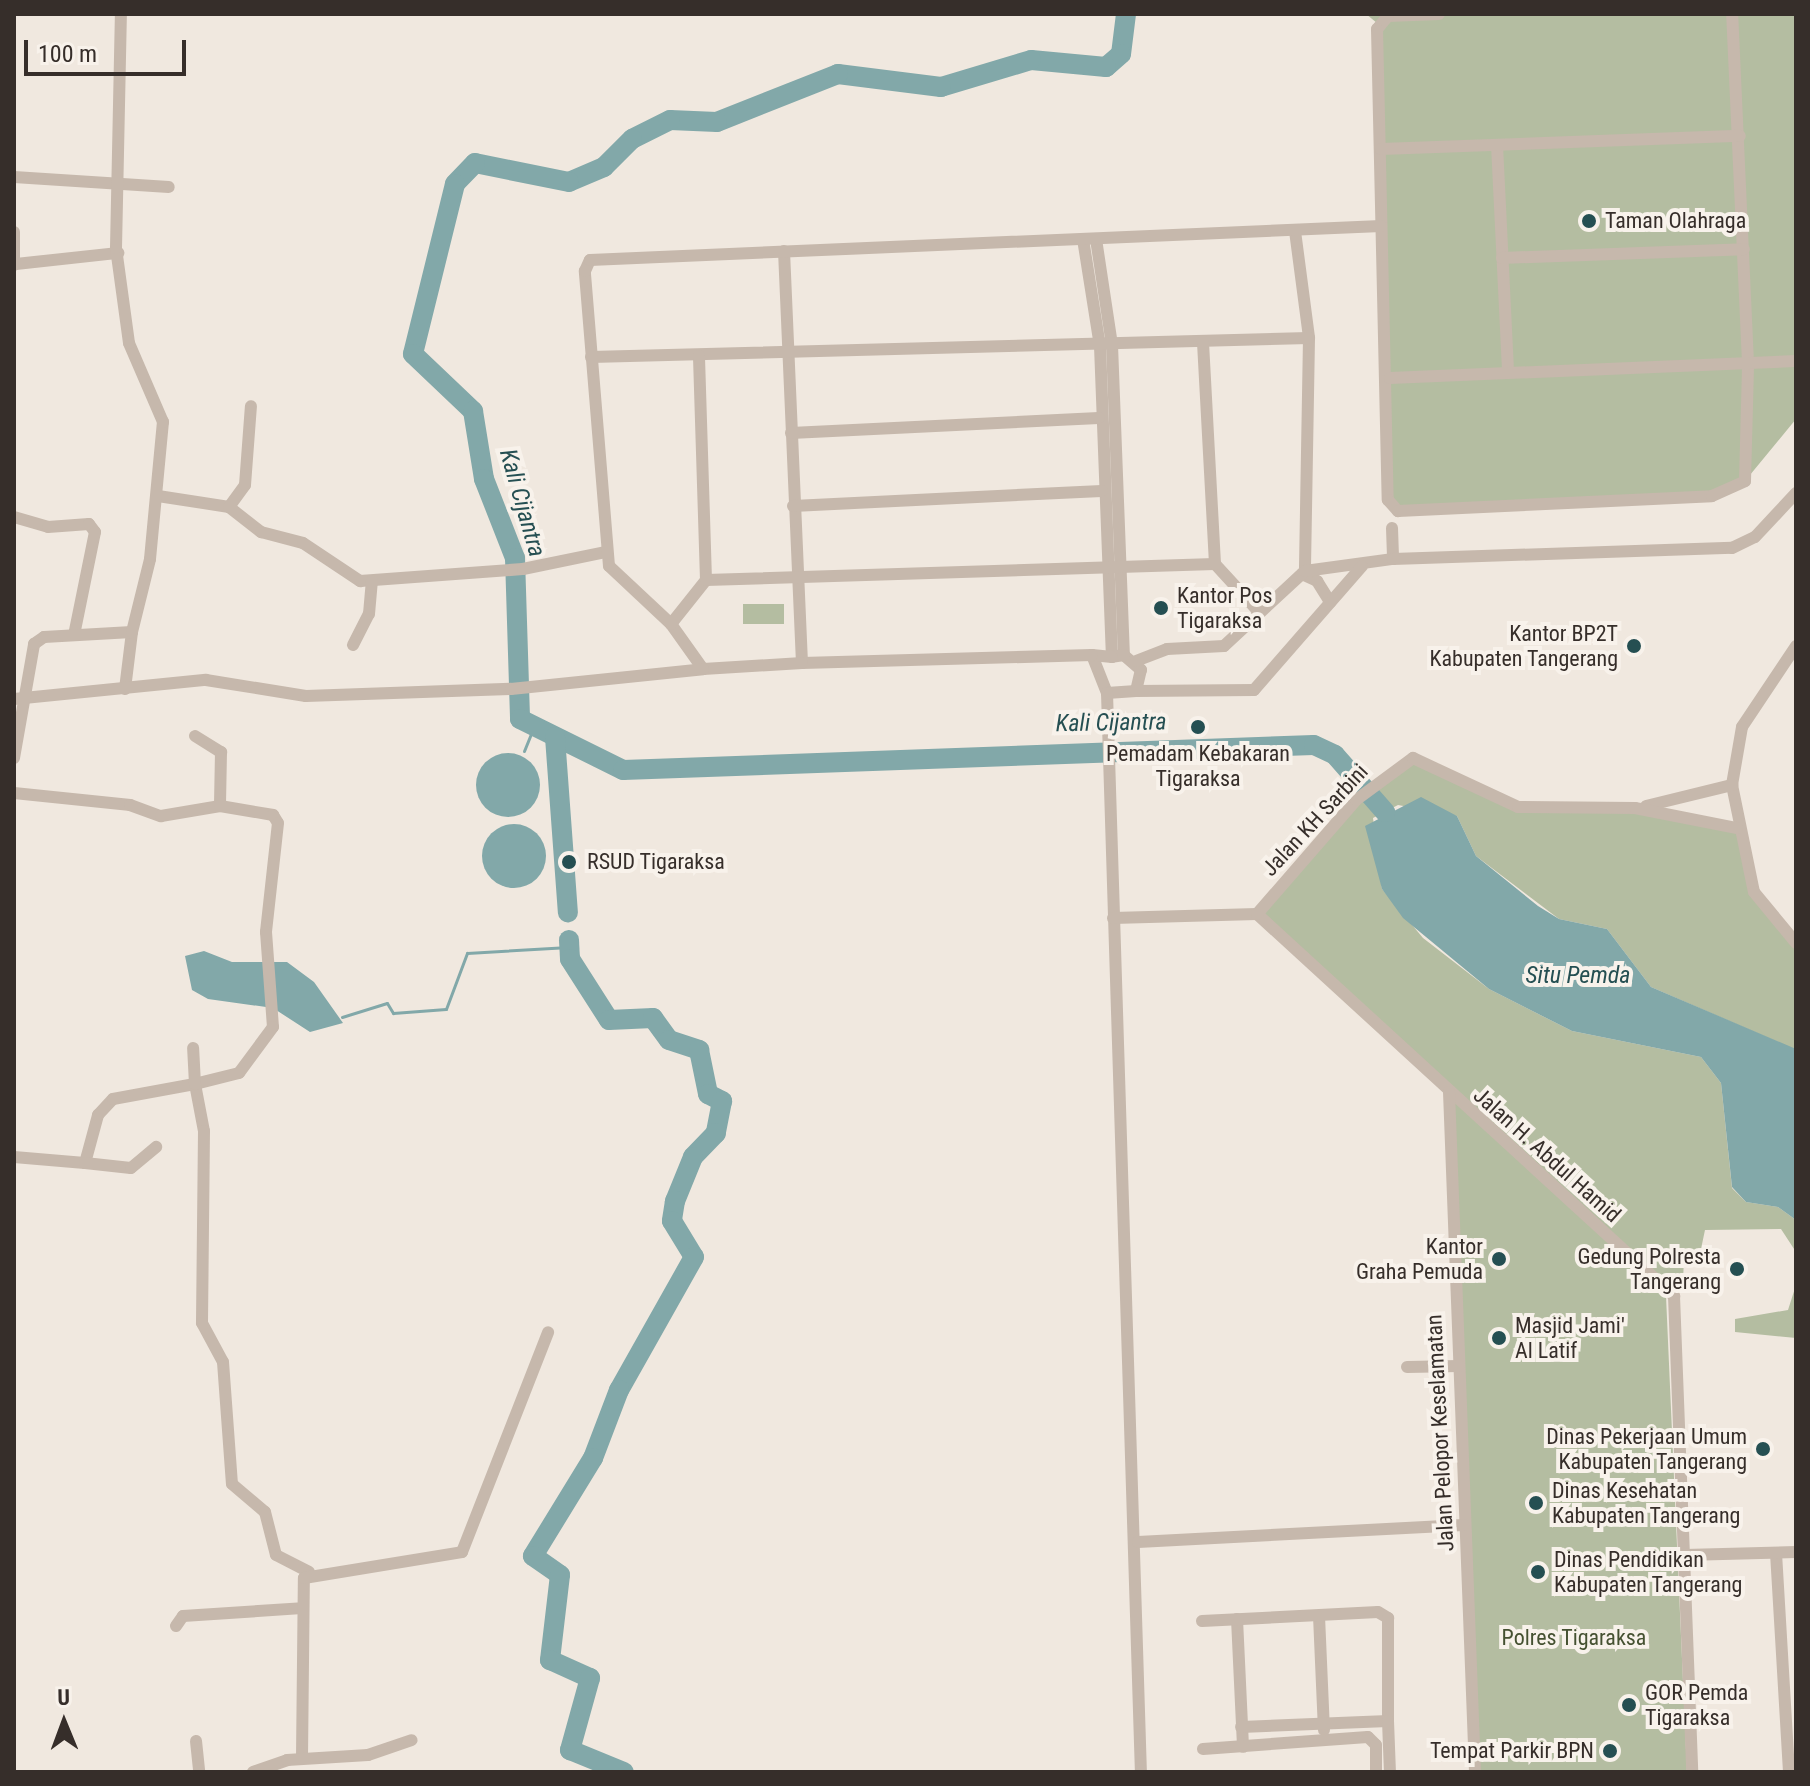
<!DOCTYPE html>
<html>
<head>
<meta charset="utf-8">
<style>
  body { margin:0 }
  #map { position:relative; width:1810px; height:1786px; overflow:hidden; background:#f0e8df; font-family:"Roboto Condensed",sans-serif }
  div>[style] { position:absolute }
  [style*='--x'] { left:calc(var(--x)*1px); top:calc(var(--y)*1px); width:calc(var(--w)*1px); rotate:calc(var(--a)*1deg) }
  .green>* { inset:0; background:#b4bda1; transform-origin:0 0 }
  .water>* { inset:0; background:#82a8a9 }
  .round { border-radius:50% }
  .stream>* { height:3px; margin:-1.5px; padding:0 1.5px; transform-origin:1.5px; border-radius:1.5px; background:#82a8a9 }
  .river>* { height:20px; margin:-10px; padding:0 10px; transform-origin:10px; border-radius:10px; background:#82a8a9 }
  .minor>* { height:12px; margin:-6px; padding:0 6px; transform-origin:6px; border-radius:6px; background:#c6b8ac }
  .dots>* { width:22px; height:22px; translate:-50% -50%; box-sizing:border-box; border:4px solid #f8f2eb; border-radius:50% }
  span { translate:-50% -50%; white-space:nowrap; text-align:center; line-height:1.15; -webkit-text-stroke:8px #f8f2eb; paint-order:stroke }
  .poi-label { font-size:22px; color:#362e2a }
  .left { translate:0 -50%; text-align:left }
  .right { translate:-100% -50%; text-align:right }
  .street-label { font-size:22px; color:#362e2a }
  .park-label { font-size:22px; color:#455131 }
  .water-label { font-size:24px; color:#254f52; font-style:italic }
  .frame { position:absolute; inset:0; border:16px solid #362e2a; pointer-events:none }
  .north { position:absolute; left:24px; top:1682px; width:80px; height:80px; -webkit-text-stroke:6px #f8f2eb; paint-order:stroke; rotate:359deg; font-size:22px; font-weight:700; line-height:32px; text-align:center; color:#362e2a }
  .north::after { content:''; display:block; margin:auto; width:28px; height:36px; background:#362e2a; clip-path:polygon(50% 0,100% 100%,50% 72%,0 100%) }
  .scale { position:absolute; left:24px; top:40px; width:162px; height:36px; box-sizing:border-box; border:4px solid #362e2a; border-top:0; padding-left:10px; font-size:24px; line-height:28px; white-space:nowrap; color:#362e2a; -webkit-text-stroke:6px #f8f2eb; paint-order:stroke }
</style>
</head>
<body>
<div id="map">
  <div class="green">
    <div style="clip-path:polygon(1366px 14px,1796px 14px,1796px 419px,1745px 481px,1712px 496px,1404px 511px,1388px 500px,1377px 23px)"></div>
    <div style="left:784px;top:604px;width:20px;height:41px;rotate:90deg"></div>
    <div style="clip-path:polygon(1413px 758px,1513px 806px,1593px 804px,1737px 828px,1754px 892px,1796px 949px,1796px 1050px,1651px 987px,1607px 929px,1559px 919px,1476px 856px,1457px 816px,1398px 805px,1373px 818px,1382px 889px,1423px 938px,1489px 989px,1572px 1031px,1701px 1057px,1721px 1083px,1732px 1188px,1746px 1202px,1778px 1207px,1796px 1220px,1796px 1252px,1781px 1229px,1705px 1230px,1701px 1249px,1684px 1260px,1683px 1280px,1666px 1296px,1687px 1772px,1476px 1772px,1449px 1091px,1257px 914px,1341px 817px)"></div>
    <div style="clip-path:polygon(1796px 1285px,1796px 1338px,1735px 1332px,1735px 1319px,1788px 1310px)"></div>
  </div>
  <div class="water">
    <div class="round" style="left:476px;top:753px;width:64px;height:64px"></div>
    <div style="clip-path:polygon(1421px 797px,1457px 816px,1476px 856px,1538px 906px,1559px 919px,1607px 929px,1651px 987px,1796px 1049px,1796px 1220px,1778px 1207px,1746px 1202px,1732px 1187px,1721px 1083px,1701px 1057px,1572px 1031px,1489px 989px,1403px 918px,1382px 889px,1365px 826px)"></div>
    <div class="round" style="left:482px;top:824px;width:64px;height:64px"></div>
    <div style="clip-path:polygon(204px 951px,232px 962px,287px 962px,314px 982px,343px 1023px,310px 1032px,273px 1008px,208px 999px,192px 990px,185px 956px)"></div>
  </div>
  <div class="stream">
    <div style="--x:524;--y:751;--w:27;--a:-68"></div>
    <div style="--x:342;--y:1017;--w:47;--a:-17.3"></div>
    <div style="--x:387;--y:1003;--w:12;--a:59"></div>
    <div style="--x:393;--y:1013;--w:53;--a:-4.3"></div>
    <div style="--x:446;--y:1009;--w:60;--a:-69.4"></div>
    <div style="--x:467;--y:953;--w:102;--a:-3.4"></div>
  </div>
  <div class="river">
    <div style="--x:1126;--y:14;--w:40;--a:97.1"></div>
    <div style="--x:1121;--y:54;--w:20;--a:139"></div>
    <div style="--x:1106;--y:67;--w:75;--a:-174.7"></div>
    <div style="--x:1031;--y:60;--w:94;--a:163.3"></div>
    <div style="--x:941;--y:87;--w:104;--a:-172.8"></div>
    <div style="--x:838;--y:74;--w:130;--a:158.4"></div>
    <div style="--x:717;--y:122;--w:47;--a:-177.6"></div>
    <div style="--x:670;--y:120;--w:42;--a:153.4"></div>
    <div style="--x:632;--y:139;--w:40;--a:135"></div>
    <div style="--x:604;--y:167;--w:38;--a:157"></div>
    <div style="--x:569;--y:182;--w:96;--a:-168.6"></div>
    <div style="--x:475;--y:163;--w:29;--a:134"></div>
    <div style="--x:455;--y:184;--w:175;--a:103.9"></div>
    <div style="--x:413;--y:354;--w:83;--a:43.5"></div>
    <div style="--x:473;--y:411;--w:69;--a:80.8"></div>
    <div style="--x:484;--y:479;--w:85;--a:68.6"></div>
    <div style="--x:515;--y:558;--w:161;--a:88.2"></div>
    <div style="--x:520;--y:719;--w:115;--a:26.3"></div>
    <div style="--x:623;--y:770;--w:691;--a:-2.07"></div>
    <div style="--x:1314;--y:745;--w:23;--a:25"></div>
    <div style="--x:1335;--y:755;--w:76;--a:48.7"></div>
    <div style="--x:555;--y:737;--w:176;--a:85.8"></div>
    <div style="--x:569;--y:940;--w:19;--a:87"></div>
    <div style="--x:570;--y:959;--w:72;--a:57.4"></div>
    <div style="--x:609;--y:1020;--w:44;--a:-2.6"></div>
    <div style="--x:653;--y:1018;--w:27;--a:54"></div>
    <div style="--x:669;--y:1040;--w:32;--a:18"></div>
    <div style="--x:699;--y:1050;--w:45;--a:78.4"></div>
    <div style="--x:708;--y:1094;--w:16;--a:27"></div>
    <div style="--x:722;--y:1101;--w:33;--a:101"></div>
    <div style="--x:716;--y:1133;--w:33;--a:134"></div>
    <div style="--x:693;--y:1157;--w:48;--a:112.2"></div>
    <div style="--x:675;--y:1201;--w:20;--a:99"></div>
    <div style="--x:672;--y:1221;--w:42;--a:58.6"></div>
    <div style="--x:694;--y:1257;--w:153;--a:119.4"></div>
    <div style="--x:619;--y:1390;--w:73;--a:110.9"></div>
    <div style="--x:593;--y:1458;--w:115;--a:121.5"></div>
    <div style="--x:533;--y:1556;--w:33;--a:35"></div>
    <div style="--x:560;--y:1575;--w:86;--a:96.7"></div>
    <div style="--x:550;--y:1660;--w:44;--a:24.2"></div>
    <div style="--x:590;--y:1678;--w:75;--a:105.5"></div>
    <div style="--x:570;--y:1750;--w:58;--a:22.2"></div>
  </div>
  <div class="minor">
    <div style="--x:1439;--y:14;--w:51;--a:177.8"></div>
    <div style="--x:1388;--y:16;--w:17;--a:130"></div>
    <div style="--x:1377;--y:29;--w:471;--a:88.7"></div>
    <div style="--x:1388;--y:500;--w:15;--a:48"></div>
    <div style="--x:1398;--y:511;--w:314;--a:-2.7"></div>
    <div style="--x:1712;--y:496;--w:36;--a:-24"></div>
    <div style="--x:1745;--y:481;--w:118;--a:-88.5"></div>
    <div style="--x:1748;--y:363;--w:349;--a:-92.6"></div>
    <div style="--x:1497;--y:145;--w:228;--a:87.2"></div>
    <div style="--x:1381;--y:149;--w:359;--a:-2.1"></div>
    <div style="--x:14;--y:177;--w:155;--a:3.7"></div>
    <div style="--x:1295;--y:231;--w:108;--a:82.5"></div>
    <div style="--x:1309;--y:338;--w:233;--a:91"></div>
    <div style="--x:14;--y:232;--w:33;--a:90"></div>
    <div style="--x:1083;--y:239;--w:108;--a:81"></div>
    <div style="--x:1100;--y:346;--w:311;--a:87.8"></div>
    <div style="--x:1096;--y:239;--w:107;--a:81.4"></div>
    <div style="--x:1112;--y:345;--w:310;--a:87.8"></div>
    <div style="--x:784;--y:251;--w:412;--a:87.5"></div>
    <div style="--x:1502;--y:258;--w:242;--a:-2.1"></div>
    <div style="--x:16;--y:264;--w:103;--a:-6.2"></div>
    <div style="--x:591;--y:357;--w:718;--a:-1.52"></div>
    <div style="--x:1390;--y:378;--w:406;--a:-2.4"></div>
    <div style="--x:791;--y:433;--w:308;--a:-2.8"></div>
    <div style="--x:158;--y:496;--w:72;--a:8.8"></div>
    <div style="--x:229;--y:507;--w:41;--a:38"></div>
    <div style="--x:261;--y:532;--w:43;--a:14.7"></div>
    <div style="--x:303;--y:543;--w:69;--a:33.7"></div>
    <div style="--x:360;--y:581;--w:163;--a:-4.2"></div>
    <div style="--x:523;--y:569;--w:85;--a:-11.6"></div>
    <div style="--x:793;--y:506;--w:309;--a:-2.8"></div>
    <div style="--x:229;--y:507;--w:27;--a:-54"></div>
    <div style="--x:245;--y:485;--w:79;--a:-85.7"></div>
    <div style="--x:14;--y:517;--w:35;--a:16"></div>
    <div style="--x:48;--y:527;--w:41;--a:-4.2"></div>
    <div style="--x:89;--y:524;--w:10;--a:53"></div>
    <div style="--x:95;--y:532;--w:105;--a:101.5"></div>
    <div style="--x:1392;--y:528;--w:31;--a:88"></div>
    <div style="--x:1215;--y:564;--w:65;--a:47.5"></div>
    <div style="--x:1302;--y:574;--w:17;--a:25"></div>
    <div style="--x:1317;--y:581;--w:25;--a:58"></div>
    <div style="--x:706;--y:580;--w:509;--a:-1.8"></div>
    <div style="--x:1215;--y:564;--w:223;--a:-93.1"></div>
    <div style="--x:671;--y:624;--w:56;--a:-51.5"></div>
    <div style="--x:706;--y:580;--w:224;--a:-91.8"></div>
    <div style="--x:353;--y:645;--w:35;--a:-63"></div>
    <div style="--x:369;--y:614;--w:33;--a:-85"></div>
    <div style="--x:1796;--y:646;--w:97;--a:123.7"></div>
    <div style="--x:1742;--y:727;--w:59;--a:99.8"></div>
    <div style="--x:1732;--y:785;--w:109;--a:78.4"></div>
    <div style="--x:1754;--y:892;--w:66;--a:50.5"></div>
    <div style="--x:1092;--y:655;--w:41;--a:68.5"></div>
    <div style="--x:1107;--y:693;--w:29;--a:-4"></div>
    <div style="--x:1136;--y:691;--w:22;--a:-77"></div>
    <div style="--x:1141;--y:670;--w:23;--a:-139"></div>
    <div style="--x:1124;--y:655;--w:12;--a:171"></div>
    <div style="--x:1112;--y:657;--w:20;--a:-174"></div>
    <div style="--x:1092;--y:655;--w:290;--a:178.4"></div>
    <div style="--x:802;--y:663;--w:99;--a:176.5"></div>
    <div style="--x:703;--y:669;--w:55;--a:-125.4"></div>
    <div style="--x:671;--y:624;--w:85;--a:-136.9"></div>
    <div style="--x:609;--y:566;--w:296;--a:-94.7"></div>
    <div style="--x:585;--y:271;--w:12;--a:-66"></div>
    <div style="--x:590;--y:260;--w:792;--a:-2.46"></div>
    <div style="--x:1136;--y:661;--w:33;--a:-21"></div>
    <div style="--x:1167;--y:649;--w:57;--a:-3"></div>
    <div style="--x:1224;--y:646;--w:110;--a:-42.8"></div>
    <div style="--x:1305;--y:571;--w:89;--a:-7.8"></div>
    <div style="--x:1393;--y:559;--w:339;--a:-1.9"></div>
    <div style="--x:1732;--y:548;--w:25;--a:-26"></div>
    <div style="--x:1755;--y:537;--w:60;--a:-47"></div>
    <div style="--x:125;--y:689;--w:57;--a:-83"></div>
    <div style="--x:1136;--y:691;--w:118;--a:-0.5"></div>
    <div style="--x:1254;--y:690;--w:164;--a:-48.9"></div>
    <div style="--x:1107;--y:693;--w:1080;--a:88.2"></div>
    <div style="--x:14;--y:699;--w:193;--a:-5.7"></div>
    <div style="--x:206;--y:680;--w:101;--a:9.1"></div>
    <div style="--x:306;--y:696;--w:205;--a:-2"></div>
    <div style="--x:511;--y:689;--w:193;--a:-5.9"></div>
    <div style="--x:195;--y:736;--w:31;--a:32"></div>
    <div style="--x:221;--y:752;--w:54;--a:91.1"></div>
    <div style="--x:14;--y:758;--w:116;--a:-80"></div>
    <div style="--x:34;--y:644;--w:12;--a:-35"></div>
    <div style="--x:44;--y:637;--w:88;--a:-3.3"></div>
    <div style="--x:132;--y:632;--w:75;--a:-76.1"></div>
    <div style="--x:150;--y:559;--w:138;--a:-84.6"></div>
    <div style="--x:163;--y:422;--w:86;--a:-113.3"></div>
    <div style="--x:129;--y:343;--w:96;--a:-97.8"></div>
    <div style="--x:116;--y:248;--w:234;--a:-88.8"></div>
    <div style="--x:14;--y:793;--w:117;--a:5.9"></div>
    <div style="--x:130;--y:805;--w:33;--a:20"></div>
    <div style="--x:161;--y:816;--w:60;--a:-9.6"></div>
    <div style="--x:220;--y:806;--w:54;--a:9.6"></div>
    <div style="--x:273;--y:815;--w:9;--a:58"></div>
    <div style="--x:278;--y:823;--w:110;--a:96.3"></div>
    <div style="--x:266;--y:932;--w:95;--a:85.8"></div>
    <div style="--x:273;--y:1027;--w:57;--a:126.5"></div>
    <div style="--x:239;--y:1073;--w:45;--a:166"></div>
    <div style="--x:195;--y:1084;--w:48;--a:79.2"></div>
    <div style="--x:204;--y:1131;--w:192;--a:90.6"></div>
    <div style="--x:202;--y:1323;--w:44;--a:61.7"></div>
    <div style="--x:223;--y:1362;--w:122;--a:85.8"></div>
    <div style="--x:232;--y:1484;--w:43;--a:40.3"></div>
    <div style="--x:265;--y:1512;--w:44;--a:75.7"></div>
    <div style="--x:276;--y:1555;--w:37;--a:27"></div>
    <div style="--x:1646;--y:806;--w:89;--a:-13.7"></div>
    <div style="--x:1257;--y:914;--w:566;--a:42.49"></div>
    <div style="--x:1674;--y:1296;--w:476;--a:87.8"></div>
    <div style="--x:1113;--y:918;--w:144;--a:-1.6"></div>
    <div style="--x:1257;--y:914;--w:151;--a:-49"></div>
    <div style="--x:1356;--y:800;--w:71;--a:-36.4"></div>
    <div style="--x:1413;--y:758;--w:116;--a:25"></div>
    <div style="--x:1518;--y:807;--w:117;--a:0.5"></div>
    <div style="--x:1635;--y:808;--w:104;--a:11.1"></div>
    <div style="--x:1449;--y:1092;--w:680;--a:87.81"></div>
    <div style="--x:14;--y:1157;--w:71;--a:4.8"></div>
    <div style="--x:85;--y:1163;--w:50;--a:-74.8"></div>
    <div style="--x:98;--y:1115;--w:22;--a:-47"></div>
    <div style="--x:113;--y:1099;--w:83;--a:-10.4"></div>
    <div style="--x:195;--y:1084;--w:36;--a:-93"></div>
    <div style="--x:85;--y:1163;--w:46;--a:6.2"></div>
    <div style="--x:131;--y:1168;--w:33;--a:-40"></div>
    <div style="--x:1407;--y:1367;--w:52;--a:-1.1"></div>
    <div style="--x:1138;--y:1542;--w:326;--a:-3"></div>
    <div style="--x:1776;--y:1553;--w:219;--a:86.6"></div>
    <div style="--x:1685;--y:1555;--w:111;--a:-1.5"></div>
    <div style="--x:1319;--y:1616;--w:114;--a:87.5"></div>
    <div style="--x:1237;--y:1619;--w:128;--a:87.3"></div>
    <div style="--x:1202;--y:1621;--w:176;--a:-2.9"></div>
    <div style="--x:1378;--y:1612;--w:12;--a:31"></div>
    <div style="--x:1388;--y:1618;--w:103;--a:90"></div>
    <div style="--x:1388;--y:1721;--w:147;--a:177.7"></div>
    <div style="--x:176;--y:1626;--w:12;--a:-55"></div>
    <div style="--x:183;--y:1616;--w:119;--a:-3.8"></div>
    <div style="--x:1388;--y:1721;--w:51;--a:87.8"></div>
    <div style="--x:196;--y:1741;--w:31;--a:84"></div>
    <div style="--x:1203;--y:1749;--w:165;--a:-4.2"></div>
    <div style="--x:1368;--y:1737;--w:11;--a:45"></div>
    <div style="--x:1376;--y:1745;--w:27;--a:90"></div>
    <div style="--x:302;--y:1757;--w:179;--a:-89.4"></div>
    <div style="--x:304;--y:1578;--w:160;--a:-9.3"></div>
    <div style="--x:462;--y:1552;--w:236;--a:-68.6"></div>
    <div style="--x:253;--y:1772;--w:36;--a:-19"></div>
    <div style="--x:287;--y:1760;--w:81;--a:-3.5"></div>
    <div style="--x:368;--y:1755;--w:46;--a:-18.8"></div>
  </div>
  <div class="dots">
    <div style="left:1589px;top:221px;background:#254f52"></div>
    <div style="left:1161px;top:608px;background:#254f52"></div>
    <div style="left:1634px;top:646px;background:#254f52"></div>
    <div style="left:1198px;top:727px;background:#254f52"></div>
    <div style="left:569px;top:862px;background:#254f52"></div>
    <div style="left:1499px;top:1259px;background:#254f52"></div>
    <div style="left:1737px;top:1269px;background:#254f52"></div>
    <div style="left:1499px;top:1338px;background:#254f52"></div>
    <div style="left:1763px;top:1449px;background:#254f52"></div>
    <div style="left:1536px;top:1503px;background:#254f52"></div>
    <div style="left:1538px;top:1572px;background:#254f52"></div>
    <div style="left:1629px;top:1705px;background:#254f52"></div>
    <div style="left:1610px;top:1751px;background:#254f52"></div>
  </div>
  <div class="poi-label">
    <span class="left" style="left:1605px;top:221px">Taman Olahraga</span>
    <span class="left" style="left:1177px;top:608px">Kantor Pos<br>Tigaraksa</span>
    <span class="right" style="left:1618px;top:646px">Kantor BP2T<br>Kabupaten Tangerang</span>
    <span style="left:1198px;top:766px">Pemadam Kebakaran<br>Tigaraksa</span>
    <span class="left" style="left:587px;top:862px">RSUD Tigaraksa</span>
    <span class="right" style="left:1483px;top:1259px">Kantor<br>Graha Pemuda</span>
    <span class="right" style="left:1721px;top:1269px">Gedung Polresta<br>Tangerang</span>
    <span class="left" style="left:1515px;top:1338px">Masjid Jami'<br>Al Latif</span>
    <span class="right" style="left:1747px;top:1449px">Dinas Pekerjaan Umum<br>Kabupaten Tangerang</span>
    <span class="left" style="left:1552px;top:1503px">Dinas Kesehatan<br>Kabupaten Tangerang</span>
    <span class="left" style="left:1554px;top:1572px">Dinas Pendidikan<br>Kabupaten Tangerang</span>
    <span class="left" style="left:1645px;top:1705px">GOR Pemda<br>Tigaraksa</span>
    <span class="right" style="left:1594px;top:1751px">Tempat Parkir BPN</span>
  </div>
  <div class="street-label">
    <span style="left:1315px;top:820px;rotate:-47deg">Jalan KH Sarbini</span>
    <span style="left:1547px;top:1155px;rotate:42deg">Jalan H. Abdul Hamid</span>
    <span style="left:1440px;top:1433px;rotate:-93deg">Jalan Pelopor Keselamatan</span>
  </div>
  <div class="park-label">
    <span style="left:1574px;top:1638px">Polres Tigaraksa</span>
  </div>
  <div class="water-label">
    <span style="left:522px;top:503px;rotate:74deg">Kali Cijantra</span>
    <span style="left:1111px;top:723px;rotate:-1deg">Kali Cijantra</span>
    <span style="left:1578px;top:976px">Situ Pemda</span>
  </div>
  <div class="frame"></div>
  <div class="north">U</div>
  <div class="scale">100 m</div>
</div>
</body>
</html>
